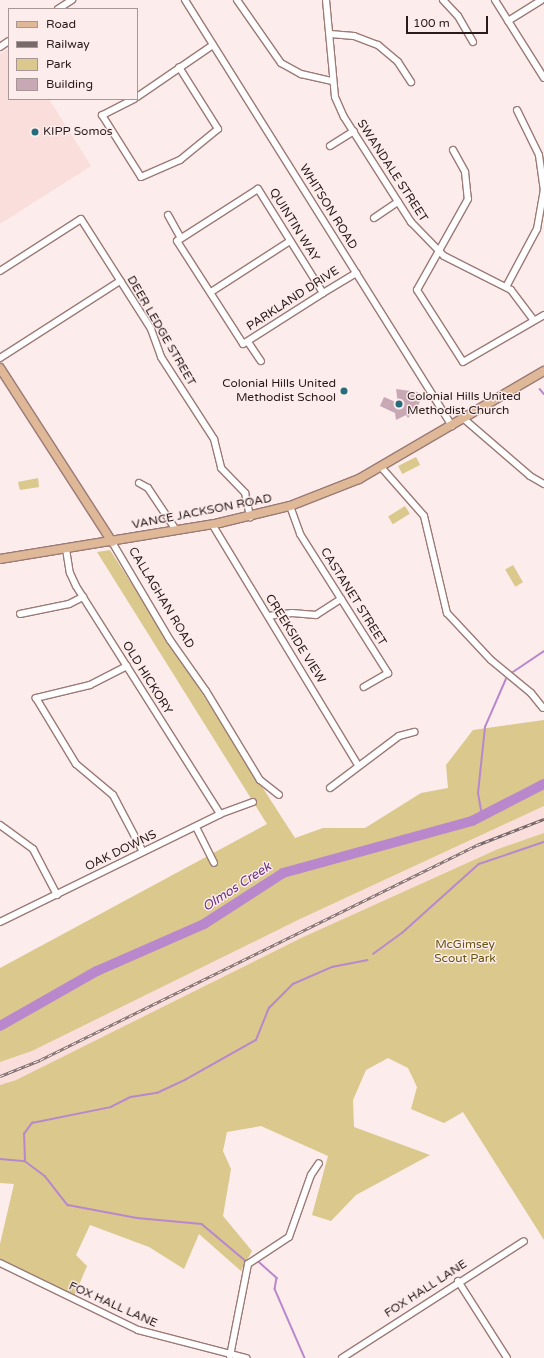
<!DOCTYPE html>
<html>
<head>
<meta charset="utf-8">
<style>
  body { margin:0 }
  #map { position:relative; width:544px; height:1358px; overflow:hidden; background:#fceceb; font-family:"Varela Round",sans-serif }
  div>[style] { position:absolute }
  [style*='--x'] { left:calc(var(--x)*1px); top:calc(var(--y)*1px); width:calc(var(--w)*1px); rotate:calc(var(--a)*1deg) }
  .built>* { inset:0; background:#fadedb }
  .green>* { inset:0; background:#dac88c; transform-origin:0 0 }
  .stream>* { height:1.5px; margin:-0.75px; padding:0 0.75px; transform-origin:0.75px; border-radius:0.75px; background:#b987cc }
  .river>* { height:10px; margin:-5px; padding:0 5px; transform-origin:5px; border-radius:5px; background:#b987cc }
  .building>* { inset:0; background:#c8a8b5 }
  .roads { filter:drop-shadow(1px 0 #9b7a76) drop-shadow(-1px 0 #9b7a76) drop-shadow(0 1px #9b7a76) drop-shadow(0 -1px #9b7a76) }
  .minor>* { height:6px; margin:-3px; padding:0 3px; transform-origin:3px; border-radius:3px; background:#fff }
  .major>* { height:8px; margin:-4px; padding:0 4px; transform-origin:4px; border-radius:4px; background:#dfb898 }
  .rail>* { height:3px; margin-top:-1.5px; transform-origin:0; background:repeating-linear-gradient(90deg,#fceceb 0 4.5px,#786a69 0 9px); box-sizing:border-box; border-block:1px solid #786a69 }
  .dots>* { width:11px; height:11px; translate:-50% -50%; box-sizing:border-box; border:2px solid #fceceb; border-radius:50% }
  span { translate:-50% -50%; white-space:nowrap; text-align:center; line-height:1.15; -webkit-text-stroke:3px #fceceb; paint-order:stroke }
  .poi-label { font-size:12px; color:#281b1a }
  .left { translate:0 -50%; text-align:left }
  .right { translate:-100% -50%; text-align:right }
  .street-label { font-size:12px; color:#281b1a }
  .park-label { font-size:12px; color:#675511 }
  .water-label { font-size:13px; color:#6d3083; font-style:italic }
  .legend { position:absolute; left:8px; top:8px; width:130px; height:92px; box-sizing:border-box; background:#fceceb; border:1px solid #a79897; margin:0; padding:5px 7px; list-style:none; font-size:12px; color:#281b1a }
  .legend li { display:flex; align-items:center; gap:8px; height:20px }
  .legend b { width:20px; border:1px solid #a79897 }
  .scale { position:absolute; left:406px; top:16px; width:82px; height:18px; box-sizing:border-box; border:2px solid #281b1a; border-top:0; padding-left:5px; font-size:12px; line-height:14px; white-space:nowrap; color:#281b1a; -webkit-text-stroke:3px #fceceb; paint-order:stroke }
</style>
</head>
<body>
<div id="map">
  <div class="built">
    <div style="clip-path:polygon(9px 48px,9px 99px,49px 99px,91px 166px,0 224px,0 54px)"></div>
    <div style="clip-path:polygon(544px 806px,544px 833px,498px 849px,301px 938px,16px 1080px,0 1085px,0 1062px,32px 1051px,300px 919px)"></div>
  </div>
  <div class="green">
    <div style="left:416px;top:457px;width:9px;height:20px;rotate:63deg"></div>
    <div style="clip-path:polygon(38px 478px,39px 487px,20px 490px,18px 482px)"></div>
    <div style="left:405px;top:506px;width:9px;height:20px;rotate:58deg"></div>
    <div style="clip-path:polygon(110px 550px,295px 838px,323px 828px,365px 828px,421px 793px,448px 788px,446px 765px,473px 730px,544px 720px,544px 806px,300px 919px,32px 1051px,0 1062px,0 968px,267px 824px,97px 552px)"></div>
    <div style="left:513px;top:565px;width:20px;height:9px;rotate:60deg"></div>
    <div style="clip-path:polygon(544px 833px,544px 1240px,463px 1112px,444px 1123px,411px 1109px,417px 1087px,408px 1068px,388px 1058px,366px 1070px,353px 1100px,354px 1127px,430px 1155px,356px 1195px,331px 1221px,312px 1215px,328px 1156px,261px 1126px,227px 1132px,223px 1151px,231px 1169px,223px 1216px,252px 1251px,241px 1271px,199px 1234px,184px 1269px,149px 1247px,90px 1225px,76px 1255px,87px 1266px,74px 1297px,0 1261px,0 1244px,14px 1184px,0 1183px,0 1085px,16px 1080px,301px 938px,498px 849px)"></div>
  </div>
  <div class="stream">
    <div style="--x:540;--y:389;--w:6;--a:51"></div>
    <div style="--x:513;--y:672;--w:37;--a:-34"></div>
    <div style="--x:482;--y:816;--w:23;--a:-100"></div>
    <div style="--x:478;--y:793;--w:66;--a:-83.9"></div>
    <div style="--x:485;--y:727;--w:52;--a:-66.4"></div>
    <div style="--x:373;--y:954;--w:36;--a:-36"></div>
    <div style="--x:402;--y:933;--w:103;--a:-41.9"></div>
    <div style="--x:479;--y:864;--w:69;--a:-18.7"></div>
    <div style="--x:0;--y:1159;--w:25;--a:5"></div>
    <div style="--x:25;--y:1161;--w:25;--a:37"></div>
    <div style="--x:45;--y:1176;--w:37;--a:52"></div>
    <div style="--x:68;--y:1205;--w:70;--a:10.7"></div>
    <div style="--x:137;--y:1218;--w:65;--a:5.3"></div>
    <div style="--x:202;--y:1224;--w:59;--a:40.2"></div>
    <div style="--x:25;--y:1161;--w:27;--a:-92"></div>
    <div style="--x:24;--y:1134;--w:14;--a:-54"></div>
    <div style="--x:32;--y:1123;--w:81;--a:-11.4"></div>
    <div style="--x:111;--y:1107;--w:22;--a:-27"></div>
    <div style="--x:131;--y:1097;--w:26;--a:-9"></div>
    <div style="--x:157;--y:1093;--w:31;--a:-25"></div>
    <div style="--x:185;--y:1080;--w:81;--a:-29.4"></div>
    <div style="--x:256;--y:1040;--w:35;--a:-68"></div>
    <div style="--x:269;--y:1008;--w:34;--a:-45"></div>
    <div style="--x:293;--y:984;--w:43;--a:-23.6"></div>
    <div style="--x:332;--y:967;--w:36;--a:-11"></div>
    <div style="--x:257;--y:1260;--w:27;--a:42"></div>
    <div style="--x:277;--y:1278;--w:11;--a:100"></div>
    <div style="--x:275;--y:1289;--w:75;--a:66.5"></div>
  </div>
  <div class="river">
    <div style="--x:0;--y:1026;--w:112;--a:-29.6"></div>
    <div style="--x:97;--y:971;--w:117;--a:-23.7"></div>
    <div style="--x:204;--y:924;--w:94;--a:-32.8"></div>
    <div style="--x:283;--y:873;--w:196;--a:-15.4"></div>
    <div style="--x:472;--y:821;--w:81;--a:-27.2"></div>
  </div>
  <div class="building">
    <div style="clip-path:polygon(396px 389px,418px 392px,421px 399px,418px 406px,408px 418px,406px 415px,396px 420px,395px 413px,380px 406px,384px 397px,398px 403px)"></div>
  </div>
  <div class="roads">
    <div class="minor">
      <div style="--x:185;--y:0;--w:503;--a:57.92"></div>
      <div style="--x:237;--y:0;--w:77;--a:55.1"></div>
      <div style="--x:281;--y:63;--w:23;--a:29"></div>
      <div style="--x:301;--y:74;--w:32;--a:13"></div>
      <div style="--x:326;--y:0;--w:97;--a:84.7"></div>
      <div style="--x:335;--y:97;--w:22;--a:66"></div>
      <div style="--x:344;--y:117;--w:125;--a:57.5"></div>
      <div style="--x:411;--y:222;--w:47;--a:45.9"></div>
      <div style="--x:444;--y:256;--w:75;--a:26.9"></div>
      <div style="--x:511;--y:290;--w:38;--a:53"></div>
      <div style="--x:443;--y:0;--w:22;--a:47"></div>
      <div style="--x:458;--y:16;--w:30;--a:60"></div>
      <div style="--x:495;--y:0;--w:92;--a:57.9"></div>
      <div style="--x:58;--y:9;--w:17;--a:-33"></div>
      <div style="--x:508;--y:21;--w:39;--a:-32"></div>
      <div style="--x:330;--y:34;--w:24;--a:5"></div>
      <div style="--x:354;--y:36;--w:26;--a:21"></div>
      <div style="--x:378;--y:45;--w:26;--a:40"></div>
      <div style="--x:398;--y:62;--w:24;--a:57"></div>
      <div style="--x:0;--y:47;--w:11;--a:-34"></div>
      <div style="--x:137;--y:97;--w:92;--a:-34.4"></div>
      <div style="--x:134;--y:99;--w:36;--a:153"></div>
      <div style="--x:102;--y:115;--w:73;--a:57.8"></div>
      <div style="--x:141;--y:177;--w:43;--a:-23.6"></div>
      <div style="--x:180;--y:160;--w:49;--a:-39.2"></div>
      <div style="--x:218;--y:129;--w:73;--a:-122.2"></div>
      <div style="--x:330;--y:146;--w:28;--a:-32"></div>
      <div style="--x:453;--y:150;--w:25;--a:61"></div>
      <div style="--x:465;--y:172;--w:27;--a:84"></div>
      <div style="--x:468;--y:199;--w:104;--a:119.3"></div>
      <div style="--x:417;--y:290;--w:85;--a:57.4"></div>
      <div style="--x:463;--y:362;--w:94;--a:-30.1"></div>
      <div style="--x:168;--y:215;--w:26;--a:61"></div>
      <div style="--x:374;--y:218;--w:29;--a:-34"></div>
      <div style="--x:0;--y:271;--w:96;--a:-32.7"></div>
      <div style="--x:81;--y:219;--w:130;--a:57.5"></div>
      <div style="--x:151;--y:329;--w:30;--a:70"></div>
      <div style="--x:161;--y:357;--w:98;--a:57.1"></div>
      <div style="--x:214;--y:439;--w:30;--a:76"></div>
      <div style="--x:221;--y:468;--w:35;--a:46"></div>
      <div style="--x:245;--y:493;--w:25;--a:78"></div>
      <div style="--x:506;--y:287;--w:66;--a:-61.9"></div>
      <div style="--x:537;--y:229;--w:39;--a:-80"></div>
      <div style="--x:544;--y:191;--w:36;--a:-98"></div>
      <div style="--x:539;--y:155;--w:50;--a:-116.1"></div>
      <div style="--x:211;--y:292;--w:94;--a:-32.8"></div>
      <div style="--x:323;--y:293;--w:123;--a:-122"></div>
      <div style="--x:258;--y:189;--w:96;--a:147.3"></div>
      <div style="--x:177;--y:241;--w:122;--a:57.3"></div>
      <div style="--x:243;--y:344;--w:95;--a:-32.5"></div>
      <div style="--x:323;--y:293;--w:39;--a:-31"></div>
      <div style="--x:248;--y:342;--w:23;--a:56"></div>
      <div style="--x:0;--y:358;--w:143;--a:-32.7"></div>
      <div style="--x:464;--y:419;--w:87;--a:40.8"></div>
      <div style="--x:530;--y:476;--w:16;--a:30"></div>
      <div style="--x:381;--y:467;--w:65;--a:48.7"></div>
      <div style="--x:424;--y:516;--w:100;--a:76.7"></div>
      <div style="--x:447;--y:613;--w:64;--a:46.9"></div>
      <div style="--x:491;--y:660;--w:52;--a:39.5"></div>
      <div style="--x:531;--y:693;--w:19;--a:51"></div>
      <div style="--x:139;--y:483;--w:10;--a:29"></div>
      <div style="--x:148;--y:488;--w:50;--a:56.3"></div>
      <div style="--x:290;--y:506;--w:30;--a:70"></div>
      <div style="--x:300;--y:534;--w:165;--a:57.7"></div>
      <div style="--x:388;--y:673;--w:28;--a:150"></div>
      <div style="--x:212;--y:524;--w:282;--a:58.8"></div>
      <div style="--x:112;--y:542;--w:114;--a:59.4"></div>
      <div style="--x:170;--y:640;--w:62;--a:54.8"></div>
      <div style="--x:206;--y:691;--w:104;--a:58.8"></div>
      <div style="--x:260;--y:780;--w:24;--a:38"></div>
      <div style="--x:66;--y:549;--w:24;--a:81"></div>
      <div style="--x:70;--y:573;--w:14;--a:65"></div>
      <div style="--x:76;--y:586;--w:270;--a:57.7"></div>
      <div style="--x:20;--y:614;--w:50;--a:-11.5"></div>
      <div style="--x:69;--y:604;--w:16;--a:-27"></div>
      <div style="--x:268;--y:616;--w:24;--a:-7"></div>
      <div style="--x:292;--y:613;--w:24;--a:5"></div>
      <div style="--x:316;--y:615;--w:30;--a:-33"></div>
      <div style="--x:127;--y:666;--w:42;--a:152.8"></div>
      <div style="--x:90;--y:685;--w:56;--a:166.5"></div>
      <div style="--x:36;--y:698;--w:77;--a:58.8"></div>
      <div style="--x:76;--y:764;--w:48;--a:40"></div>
      <div style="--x:113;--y:795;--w:64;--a:62.2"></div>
      <div style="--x:330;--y:788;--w:86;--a:-37"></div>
      <div style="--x:399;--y:736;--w:16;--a:-15"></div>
      <div style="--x:0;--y:825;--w:41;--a:36"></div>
      <div style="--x:33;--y:849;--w:52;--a:62.4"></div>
      <div style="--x:196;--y:827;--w:40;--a:63.4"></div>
      <div style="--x:0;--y:922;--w:245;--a:-26.1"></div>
      <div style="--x:220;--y:814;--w:35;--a:-20"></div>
      <div style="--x:0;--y:1263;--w:153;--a:25.9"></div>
      <div style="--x:138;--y:1330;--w:112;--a:14.5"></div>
      <div style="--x:458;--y:1281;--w:91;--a:57.5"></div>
      <div style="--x:230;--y:1356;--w:94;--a:-78.9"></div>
      <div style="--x:248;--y:1264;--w:49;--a:-33.4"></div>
      <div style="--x:289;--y:1237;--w:66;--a:-70.5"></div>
      <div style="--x:311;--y:1175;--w:14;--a:-56"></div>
      <div style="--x:342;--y:1358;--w:216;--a:-32.7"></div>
    </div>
    <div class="major">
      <div style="--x:0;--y:368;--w:207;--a:57.2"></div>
      <div style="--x:0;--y:559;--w:222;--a:-9.3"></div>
      <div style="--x:219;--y:523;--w:73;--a:-13.5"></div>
      <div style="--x:290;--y:506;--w:74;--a:-21.4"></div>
      <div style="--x:359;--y:479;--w:214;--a:-30.3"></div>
    </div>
  </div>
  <div class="rail">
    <div style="--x:0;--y:1076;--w:43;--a:-21.8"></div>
    <div style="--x:40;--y:1060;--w:487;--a:-26.2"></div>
    <div style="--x:477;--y:845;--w:72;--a:-21.2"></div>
  </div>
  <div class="dots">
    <div style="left:35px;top:132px;background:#266c7a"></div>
    <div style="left:344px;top:391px;background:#266c7a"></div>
    <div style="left:399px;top:404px;background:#266c7a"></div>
  </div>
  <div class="poi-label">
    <span class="left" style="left:43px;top:132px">KIPP Somos</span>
    <span class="right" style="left:336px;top:391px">Colonial Hills United<br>Methodist School</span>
    <span class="left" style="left:407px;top:404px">Colonial Hills United<br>Methodist Church</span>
  </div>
  <div class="street-label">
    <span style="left:392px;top:171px;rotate:57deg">SWANDALE STREET</span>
    <span style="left:328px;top:207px;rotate:58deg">WHITSON ROAD</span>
    <span style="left:294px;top:225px;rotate:58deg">QUINTIN WAY</span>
    <span style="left:293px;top:299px;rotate:-33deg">PARKLAND DRIVE</span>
    <span style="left:161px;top:331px;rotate:60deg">DEER LEDGE STREET</span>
    <span style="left:202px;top:512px;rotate:-11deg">VANCE JACKSON ROAD</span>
    <span style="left:353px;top:597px;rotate:58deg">CASTANET STREET</span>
    <span style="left:161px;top:598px;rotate:59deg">CALLAGHAN ROAD</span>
    <span style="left:295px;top:639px;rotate:58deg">CREEKSIDE VIEW</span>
    <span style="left:147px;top:678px;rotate:58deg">OLD HICKORY</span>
    <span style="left:121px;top:851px;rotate:-26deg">OAK DOWNS</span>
    <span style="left:426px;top:1289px;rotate:-33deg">FOX HALL LANE</span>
    <span style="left:113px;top:1305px;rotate:24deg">FOX HALL LANE</span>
  </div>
  <div class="park-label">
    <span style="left:465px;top:952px">McGimsey<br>Scout Park</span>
  </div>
  <div class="water-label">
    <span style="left:237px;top:887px;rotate:-33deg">Olmos Creek</span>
  </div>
  <ul class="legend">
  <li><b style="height:5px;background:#dfb898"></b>Road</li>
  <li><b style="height:5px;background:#786a69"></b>Railway</li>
  <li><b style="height:11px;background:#dac88c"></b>Park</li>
  <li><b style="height:11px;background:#c8a8b5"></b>Building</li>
  </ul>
  <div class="scale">100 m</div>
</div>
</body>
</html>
